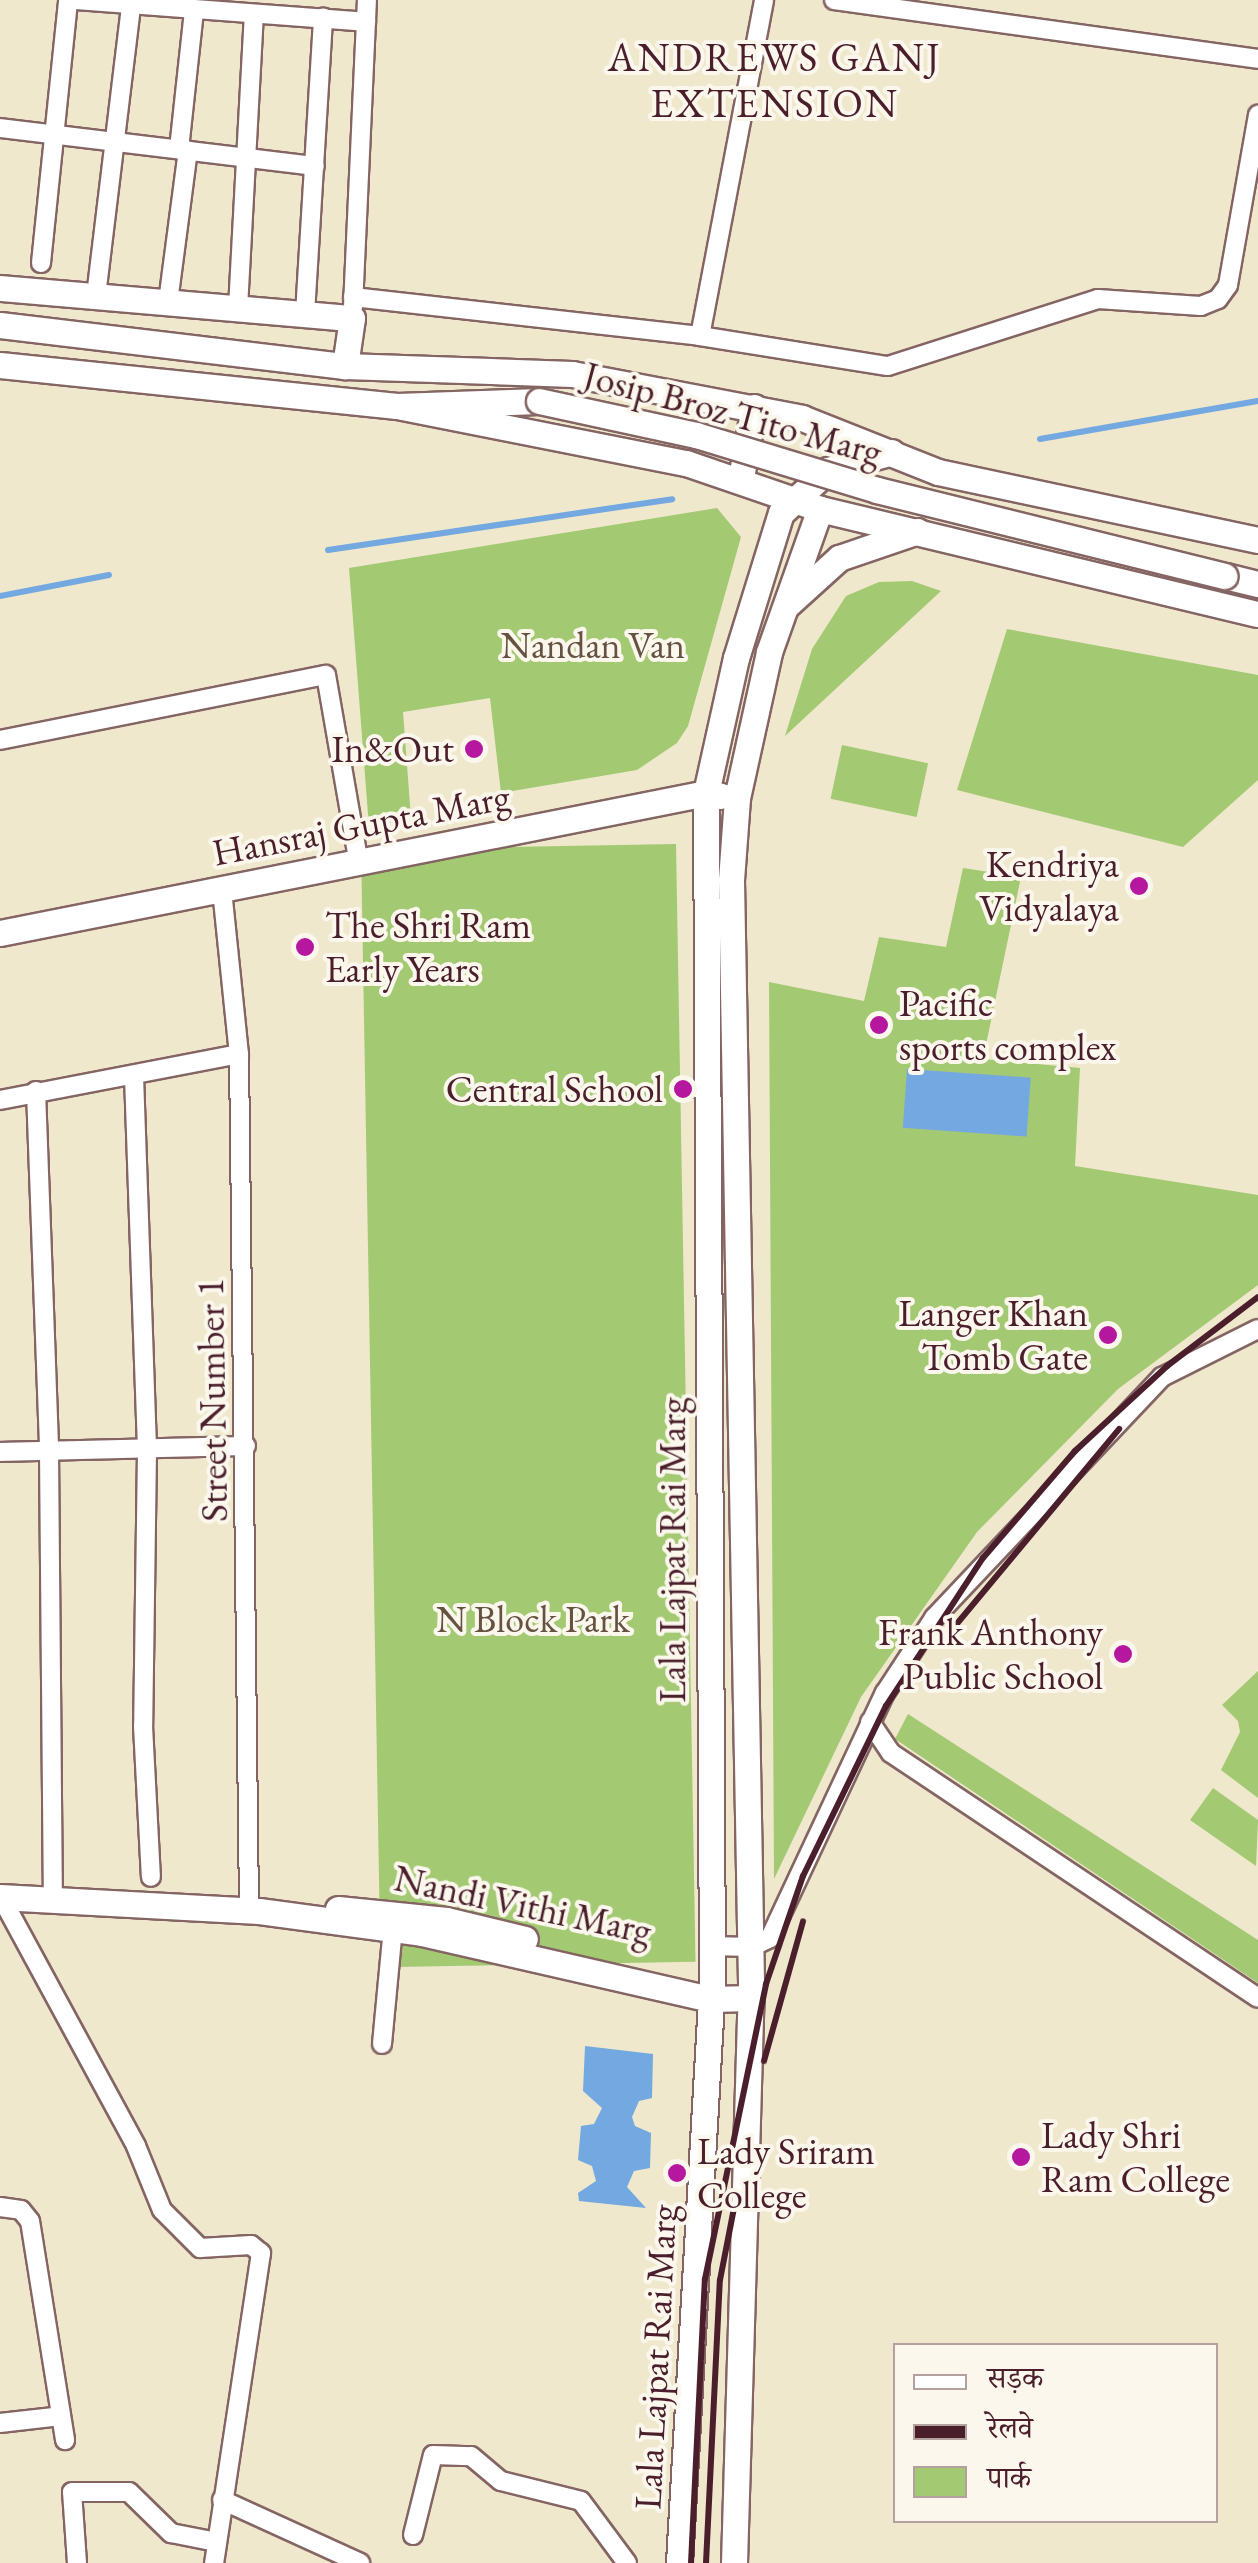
<!DOCTYPE html>
<html>
<head>
<meta charset="utf-8">
<style>
  body { margin:0 }
  #map { position:relative; width:1258px; height:2563px; overflow:hidden; background:#efe8cc; font-family:"EB Garamond","Noto Serif Devanagari",serif }
  div>[style] { position:absolute }
  [style*='--x'] { left:calc(var(--x)*1px); top:calc(var(--y)*1px); width:calc(var(--w)*1px); rotate:calc(var(--a)*1deg) }
  .green>* { inset:0; background:#a3c973; transform-origin:0 0 }
  .water>* { inset:0; background:#73a8e0; transform-origin:0 0 }
  .stream>* { height:6px; margin:-3px; padding:0 3px; transform-origin:3px; border-radius:3px; background:#73a8e0 }
  .roads { filter:drop-shadow(2px 0 #846563) drop-shadow(-2px 0 #846563) drop-shadow(0 2px #846563) drop-shadow(0 -2px #846563) }
  .street>* { height:18px; margin:-9px; padding:0 9px; transform-origin:9px; border-radius:9px; background:#fff }
  .secondary>* { height:25px; margin:-12.5px; padding:0 12.5px; transform-origin:12.5px; border-radius:12.5px; background:#fff }
  .rail>* { height:6px; margin:-3px; padding:0 3px; transform-origin:3px; border-radius:3px; background:#4a1f2b }
  .bridges { filter:drop-shadow(2px 0 #846563) drop-shadow(-2px 0 #846563) drop-shadow(0 2px #846563) drop-shadow(0 -2px #846563) }
  .secondary-bridge>* { height:25px; margin:-12.5px; padding:0 12.5px; transform-origin:12.5px; border-radius:12.5px; background:#fff }
  .dots>* { width:28px; height:28px; translate:-50% -50%; box-sizing:border-box; border:5px solid #fbf7ec; border-radius:50% }
  span { translate:-50% -50%; white-space:nowrap; text-align:center; line-height:1.15; -webkit-text-stroke:8px #fbf7ec; paint-order:stroke }
  .street-label { font-size:38px; color:#4a1f2b }
  .park-label { font-size:38px; color:#655241 }
  .poi-label { font-size:38px; color:#4a1f2b }
  .right { translate:-100% -50%; text-align:right }
  .left { translate:0 -50%; text-align:left }
  .neighbourhood-label { font-size:40px; color:#4a1f2b; letter-spacing:2.5px }
  .legend { position:absolute; left:893px; top:2343px; width:325px; height:180px; box-sizing:border-box; background:#fbf7ec; border:2px solid #b4a19f; margin:0; padding:12px 18px; list-style:none; font-size:30px; color:#4a1f2b }
  .legend li { display:flex; align-items:center; gap:20px; height:50px }
  .legend b { width:50px; border:2px solid #b4a19f }
</style>
</head>
<body>
<div id="map">
  <div class="green">
    <div style="clip-path:polygon(717px 508px,741px 537px,688px 726px,677px 743px,637px 770px,501px 793px,490px 698px,403px 712px,411px 818px,369px 827px,349px 568px)"></div>
    <div style="clip-path:polygon(912px 581px,941px 591px,785px 736px,812px 649px,846px 596px,879px 582px)"></div>
    <div style="clip-path:polygon(1007px 629px,1258px 675px,1258px 780px,1183px 847px,957px 790px)"></div>
    <div style="left:842px;top:745px;width:88px;height:55px;rotate:12deg"></div>
    <div style="left:676px;top:844px;width:1118px;height:315px;rotate:89deg"></div>
    <div style="clip-path:polygon(963px 868px,1021px 877px,983px 1059px,1080px 1068px,1075px 1166px,1258px 1195px,1258px 1285px,1118px 1389px,977px 1532px,861px 1697px,774px 1879px,769px 982px,864px 1001px,879px 937px,946px 947px)"></div>
    <div style="clip-path:polygon(1258px 1671px,1258px 1798px,1221px 1770px,1240px 1732px,1238px 1721px,1222px 1705px)"></div>
    <div style="clip-path:polygon(908px 1714px,1258px 1940px,1258px 1983px,895px 1739px)"></div>
    <div style="clip-path:polygon(1213px 1788px,1258px 1820px,1256px 1866px,1190px 1820px)"></div>
  </div>
  <div class="water">
    <div style="left:907px;top:1069px;width:124px;height:59px;rotate:4deg"></div>
    <div style="clip-path:polygon(585px 2046px,653px 2054px,652px 2098px,639px 2101px,632px 2117px,635px 2126px,651px 2133px,650px 2168px,634px 2171px,627px 2187px,646px 2208px,579px 2201px,578px 2193px,596px 2181px,592px 2166px,578px 2160px,581px 2126px,594px 2124px,602px 2108px,583px 2091px)"></div>
  </div>
  <div class="stream">
    <div style="--x:1040;--y:439;--w:221;--a:-9.9"></div>
    <div style="--x:328;--y:550;--w:348;--a:-8.4"></div>
    <div style="--x:0;--y:596;--w:111;--a:-10.9"></div>
  </div>
  <div class="roads">
    <div class="street">
      <div style="--x:75;--y:0;--w:292;--a:4.3"></div>
      <div style="--x:834;--y:0;--w:428;--a:7.9"></div>
      <div style="--x:0;--y:128;--w:317;--a:6.9"></div>
      <div style="--x:179;--y:149;--w:140;--a:-83.8"></div>
      <div style="--x:41;--y:263;--w:264;--a:-84.1"></div>
      <div style="--x:96;--y:296;--w:293;--a:-83.1"></div>
      <div style="--x:353;--y:297;--w:349;--a:6.4"></div>
      <div style="--x:700;--y:336;--w:190;--a:9.1"></div>
      <div style="--x:888;--y:366;--w:220;--a:-17.7"></div>
      <div style="--x:1098;--y:299;--w:103;--a:3.9"></div>
      <div style="--x:1201;--y:306;--w:18;--a:-22"></div>
      <div style="--x:1218;--y:299;--w:17;--a:-54"></div>
      <div style="--x:1228;--y:285;--w:173;--a:-80"></div>
      <div style="--x:168;--y:302;--w:153;--a:-82.5"></div>
      <div style="--x:353;--y:307;--w:307;--a:-87.4"></div>
      <div style="--x:238;--y:308;--w:294;--a:-86.9"></div>
      <div style="--x:305;--y:314;--w:297;--a:-86.5"></div>
      <div style="--x:700;--y:336;--w:342;--a:-79.2"></div>
      <div style="--x:0;--y:740;--w:332;--a:-11.3"></div>
      <div style="--x:326;--y:675;--w:192;--a:80.1"></div>
      <div style="--x:222;--y:890;--w:165;--a:84.1"></div>
      <div style="--x:239;--y:1054;--w:857;--a:89.33"></div>
      <div style="--x:134;--y:1076;--w:375;--a:88"></div>
      <div style="--x:147;--y:1451;--w:275;--a:90.8"></div>
      <div style="--x:143;--y:1726;--w:151;--a:87"></div>
      <div style="--x:36;--y:1091;--w:361;--a:87.9"></div>
      <div style="--x:49;--y:1452;--w:447;--a:89.5"></div>
      <div style="--x:0;--y:1100;--w:243;--a:-10.9"></div>
      <div style="--x:0;--y:1452;--w:246;--a:-1.4"></div>
      <div style="--x:870;--y:1722;--w:37;--a:56"></div>
      <div style="--x:891;--y:1753;--w:441;--a:33.7"></div>
      <div style="--x:1;--y:1897;--w:283;--a:61.5"></div>
      <div style="--x:136;--y:2146;--w:69;--a:67.9"></div>
      <div style="--x:162;--y:2210;--w:54;--a:45"></div>
      <div style="--x:200;--y:2248;--w:51;--a:-3.4"></div>
      <div style="--x:251;--y:2245;--w:13;--a:39"></div>
      <div style="--x:261;--y:2253;--w:314;--a:98.6"></div>
      <div style="--x:711;--y:1946;--w:40;--a:1.4"></div>
      <div style="--x:751;--y:1947;--w:21;--a:-25"></div>
      <div style="--x:770;--y:1938;--w:271;--a:-64.9"></div>
      <div style="--x:885;--y:1693;--w:90;--a:-56.8"></div>
      <div style="--x:934;--y:1618;--w:332;--a:-46.6"></div>
      <div style="--x:1162;--y:1377;--w:107;--a:-26.6"></div>
      <div style="--x:382;--y:2044;--w:127;--a:-84.6"></div>
      <div style="--x:0;--y:2207;--w:21;--a:8"></div>
      <div style="--x:21;--y:2210;--w:14;--a:51"></div>
      <div style="--x:30;--y:2221;--w:222;--a:80.9"></div>
      <div style="--x:0;--y:2423;--w:61;--a:-6.5"></div>
      <div style="--x:222;--y:2500;--w:152;--a:24.5"></div>
      <div style="--x:413;--y:2535;--w:82;--a:-76"></div>
      <div style="--x:433;--y:2455;--w:38;--a:2"></div>
      <div style="--x:471;--y:2456;--w:39;--a:40"></div>
      <div style="--x:501;--y:2481;--w:82;--a:14"></div>
      <div style="--x:581;--y:2501;--w:77;--a:53.4"></div>
      <div style="--x:77;--y:2563;--w:71;--a:-94"></div>
      <div style="--x:72;--y:2492;--w:57;--a:0"></div>
      <div style="--x:129;--y:2492;--w:59;--a:44.3"></div>
      <div style="--x:171;--y:2533;--w:47;--a:11.1"></div>
    </div>
    <div class="secondary">
      <div style="--x:0;--y:288;--w:353;--a:4.9"></div>
      <div style="--x:352;--y:318;--w:49;--a:98.3"></div>
      <div style="--x:0;--y:325;--w:347;--a:6.8"></div>
      <div style="--x:345;--y:366;--w:227;--a:2"></div>
      <div style="--x:572;--y:374;--w:234;--a:10.8"></div>
      <div style="--x:802;--y:418;--w:146;--a:21.7"></div>
      <div style="--x:938;--y:472;--w:327;--a:12"></div>
      <div style="--x:0;--y:365;--w:399;--a:5.9"></div>
      <div style="--x:397;--y:406;--w:142;--a:-2"></div>
      <div style="--x:397;--y:406;--w:295;--a:11.2"></div>
      <div style="--x:686;--y:463;--w:142;--a:18.9"></div>
      <div style="--x:820;--y:509;--w:450;--a:13.5"></div>
      <div style="--x:742;--y:472;--w:66;--a:-79.5"></div>
      <div style="--x:1225;--y:576;--w:34;--a:14"></div>
      <div style="--x:786;--y:606;--w:72;--a:-42.2"></div>
      <div style="--x:839;--y:558;--w:83;--a:-18.9"></div>
      <div style="--x:0;--y:933;--w:720;--a:-11.22"></div>
      <div style="--x:706;--y:793;--w:15;--a:11"></div>
      <div style="--x:0;--y:1897;--w:259;--a:3.1"></div>
      <div style="--x:259;--y:1911;--w:164;--a:7.7"></div>
      <div style="--x:422;--y:1933;--w:296;--a:12.9"></div>
      <div style="--x:711;--y:1999;--w:40;--a:-1.4"></div>
      <div style="--x:338;--y:1909;--w:109;--a:5.8"></div>
      <div style="--x:446;--y:1920;--w:81;--a:13.5"></div>
      <div style="--x:679;--y:2563;--w:580;--a:-86.74"></div>
      <div style="--x:712;--y:1984;--w:1191;--a:-90.29"></div>
      <div style="--x:706;--y:793;--w:138;--a:-77.5"></div>
      <div style="--x:736;--y:658;--w:152;--a:-72.8"></div>
      <div style="--x:781;--y:513;--w:64;--a:-42.5"></div>
      <div style="--x:828;--y:470;--w:66;--a:-15.7"></div>
      <div style="--x:734;--y:2563;--w:581;--a:-88.32"></div>
      <div style="--x:751;--y:1982;--w:1102;--a:-91.04"></div>
      <div style="--x:731;--y:880;--w:82;--a:-85.8"></div>
      <div style="--x:737;--y:798;--w:149;--a:-77.6"></div>
      <div style="--x:769;--y:652;--w:152;--a:-70.4"></div>
    </div>
  </div>
  <div class="rail">
    <div style="--x:940;--y:1644;--w:280;--a:-50.2"></div>
    <div style="--x:764;--y:2061;--w:145;--a:-74.4"></div>
    <div style="--x:691;--y:2563;--w:284;--a:-87.2"></div>
    <div style="--x:705;--y:2279;--w:301;--a:-78.3"></div>
    <div style="--x:766;--y:1984;--w:114;--a:-71.1"></div>
    <div style="--x:803;--y:1876;--w:189;--a:-64"></div>
    <div style="--x:886;--y:1706;--w:177;--a:-56.8"></div>
    <div style="--x:983;--y:1558;--w:141;--a:-49.3"></div>
    <div style="--x:1075;--y:1451;--w:125;--a:-42.7"></div>
    <div style="--x:1167;--y:1366;--w:114;--a:-37.2"></div>
    <div style="--x:706;--y:2563;--w:283;--a:-87.2"></div>
    <div style="--x:720;--y:2280;--w:73;--a:-79"></div>
  </div>
  <div class="bridges">
    <div class="secondary-bridge">
      <div style="--x:539;--y:401;--w:161;--a:12.2"></div>
      <div style="--x:696;--y:435;--w:189;--a:16.9"></div>
      <div style="--x:877;--y:490;--w:358;--a:13.9"></div>
    </div>
  </div>
  <div class="dots">
    <div style="left:474px;top:749px;background:#b5179e"></div>
    <div style="left:1139px;top:886px;background:#b5179e"></div>
    <div style="left:305px;top:947px;background:#b5179e"></div>
    <div style="left:879px;top:1025px;background:#b5179e"></div>
    <div style="left:683px;top:1089px;background:#b5179e"></div>
    <div style="left:1108px;top:1335px;background:#b5179e"></div>
    <div style="left:1123px;top:1654px;background:#b5179e"></div>
    <div style="left:1021px;top:2157px;background:#b5179e"></div>
    <div style="left:677px;top:2173px;background:#b5179e"></div>
  </div>
  <div class="street-label">
    <span style="left:733px;top:413px;rotate:15deg">Josip Broz Tito Marg</span>
    <span style="left:361px;top:824px;rotate:-11deg">Hansraj Gupta Marg</span>
    <span style="left:212px;top:1400px;rotate:-91deg">Street Number 1</span>
    <span style="left:672px;top:1550px;rotate:-90deg">Lala Lajpat Rai Marg</span>
    <span style="left:523px;top:1904px;rotate:12deg">Nandi Vithi Marg</span>
    <span style="left:655px;top:2357px;rotate:-87deg">Lala Lajpat Rai Marg</span>
  </div>
  <div class="park-label">
    <span style="left:593px;top:645px">Nandan Van</span>
    <span style="left:533px;top:1619px">N Block Park</span>
  </div>
  <div class="poi-label">
    <span class="right" style="left:454px;top:749px">In&amp;Out</span>
    <span class="right" style="left:1119px;top:886px">Kendriya<br>Vidyalaya</span>
    <span class="left" style="left:325px;top:947px">The Shri Ram<br>Early Years</span>
    <span class="left" style="left:899px;top:1025px">Pacific<br>sports complex</span>
    <span class="right" style="left:663px;top:1089px">Central School</span>
    <span class="right" style="left:1088px;top:1335px">Langer Khan<br>Tomb Gate</span>
    <span class="right" style="left:1103px;top:1654px">Frank Anthony<br>Public School</span>
    <span class="left" style="left:1041px;top:2157px">Lady Shri<br>Ram College</span>
    <span class="left" style="left:697px;top:2173px">Lady Sriram<br>College</span>
  </div>
  <div class="neighbourhood-label">
    <span style="left:775px;top:80px">ANDREWS GANJ<br>EXTENSION</span>
  </div>
  <ul class="legend">
  <li><b style="height:12px;background:#fff"></b>सड़क</li>
  <li><b style="height:12px;background:#4a1f2b"></b>रेलवे</li>
  <li><b style="height:28px;background:#a3c973"></b>पार्क</li>
  </ul>
</div>
</body>
</html>
